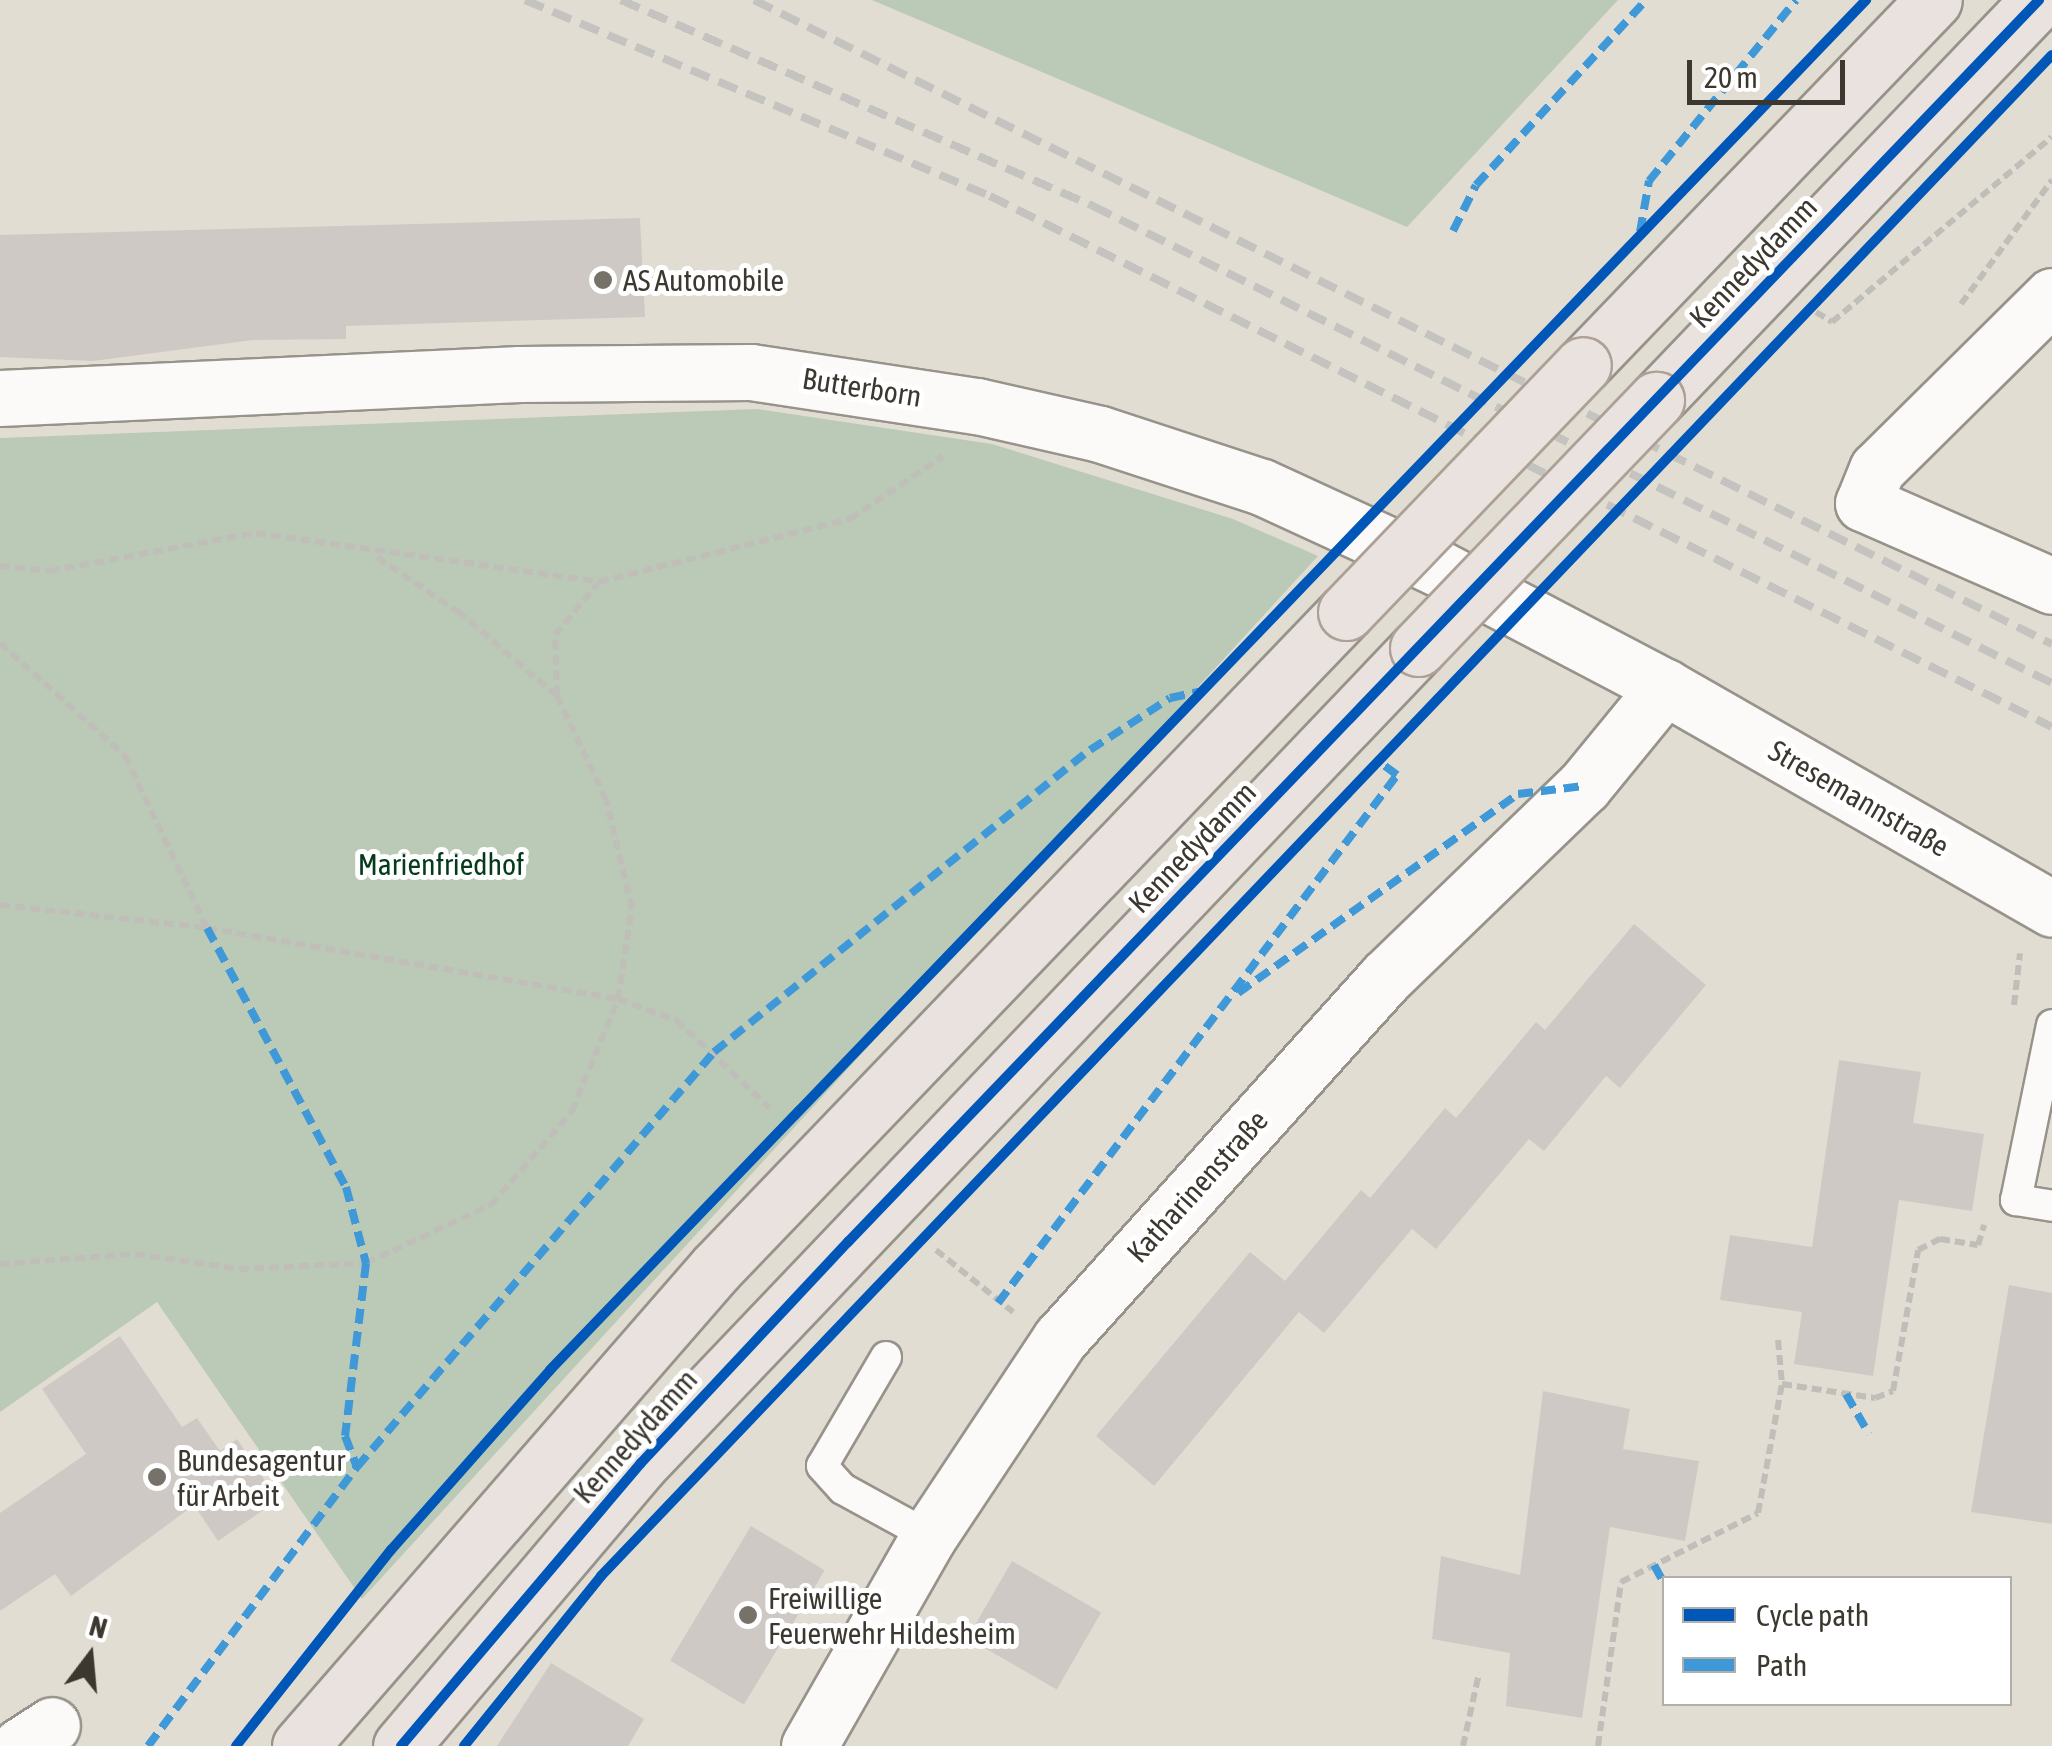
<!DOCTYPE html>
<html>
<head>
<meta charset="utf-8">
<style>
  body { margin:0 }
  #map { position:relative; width:2052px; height:1746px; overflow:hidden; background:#e2ddd2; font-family:"Asap Condensed",sans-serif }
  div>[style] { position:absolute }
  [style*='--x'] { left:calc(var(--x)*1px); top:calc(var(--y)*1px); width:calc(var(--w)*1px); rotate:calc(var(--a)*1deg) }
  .green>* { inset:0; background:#bacab7 }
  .building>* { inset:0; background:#cfc9c6; transform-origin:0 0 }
  .path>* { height:6px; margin-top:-3px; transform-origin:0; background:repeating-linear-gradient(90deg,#c0beb8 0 10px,transparent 0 15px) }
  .roads { filter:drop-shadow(2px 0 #97938b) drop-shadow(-2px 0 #97938b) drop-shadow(0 2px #97938b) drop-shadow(0 -2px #97938b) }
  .service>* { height:30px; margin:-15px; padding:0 15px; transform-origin:15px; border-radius:15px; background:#fbfaf8 }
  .minor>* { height:55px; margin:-27.5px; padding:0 27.5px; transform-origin:27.5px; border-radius:27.5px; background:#fbfaf8 }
  .tertiary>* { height:55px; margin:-27.5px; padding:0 27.5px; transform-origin:27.5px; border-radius:27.5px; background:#fbfaf8 }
  .primary>* { height:55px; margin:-27.5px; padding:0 27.5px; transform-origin:27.5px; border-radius:27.5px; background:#e9e2de }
  .rail>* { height:8px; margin-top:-4px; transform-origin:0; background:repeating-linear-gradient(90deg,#c4c3c0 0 20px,transparent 0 30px) }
  .bridges { filter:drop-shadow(2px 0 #ada096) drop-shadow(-2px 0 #ada096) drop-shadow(0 2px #ada096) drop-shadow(0 -2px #ada096) }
  .primary-bridge>* { height:55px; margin:-27.5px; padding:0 27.5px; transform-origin:27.5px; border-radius:27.5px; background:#e9e2de }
  .quiet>* { height:8px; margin-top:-4px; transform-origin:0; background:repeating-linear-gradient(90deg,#3f98d7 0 15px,transparent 0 23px) }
  .cycleway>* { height:10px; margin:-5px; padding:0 5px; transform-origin:5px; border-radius:5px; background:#0057b8 }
  .dots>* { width:28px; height:28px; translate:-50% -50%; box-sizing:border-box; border:5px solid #fff; border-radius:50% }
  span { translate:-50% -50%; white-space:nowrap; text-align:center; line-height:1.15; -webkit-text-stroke:10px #fff; paint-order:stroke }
  .street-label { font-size:30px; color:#3c3830 }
  .poi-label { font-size:30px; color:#3c3830 }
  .left { translate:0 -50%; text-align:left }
  .park-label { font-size:30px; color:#053a1a }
  .legend { position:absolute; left:1662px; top:1576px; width:350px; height:130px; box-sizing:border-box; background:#fff; border:2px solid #b1afac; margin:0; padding:12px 18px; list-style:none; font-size:30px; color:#3c3830 }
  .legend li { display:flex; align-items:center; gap:20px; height:50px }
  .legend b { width:50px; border:2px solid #b1afac }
  .north { position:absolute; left:40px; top:1606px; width:100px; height:100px; -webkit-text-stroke:8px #fff; paint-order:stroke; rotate:16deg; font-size:28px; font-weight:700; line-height:40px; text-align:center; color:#3c3830 }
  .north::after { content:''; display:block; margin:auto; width:35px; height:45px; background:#3c3830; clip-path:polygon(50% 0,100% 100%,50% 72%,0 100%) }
  .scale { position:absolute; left:1687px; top:60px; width:158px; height:45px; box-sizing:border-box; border:5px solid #3c3830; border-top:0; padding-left:12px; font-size:30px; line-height:35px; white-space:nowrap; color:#3c3830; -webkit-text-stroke:8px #fff; paint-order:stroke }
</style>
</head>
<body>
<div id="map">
  <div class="green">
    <div style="clip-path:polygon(872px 0,1618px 0,1407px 227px)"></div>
    <div style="clip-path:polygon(757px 409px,992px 444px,1233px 519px,1318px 556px,362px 1599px,157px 1302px,0 1412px,0 438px)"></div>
  </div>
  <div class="building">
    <div style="clip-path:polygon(640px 218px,645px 317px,346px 326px,346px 339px,253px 340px,93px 361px,0 357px,0 235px)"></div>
    <div style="clip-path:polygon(1634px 924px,1706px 985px,1620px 1088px,1606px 1076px,1544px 1151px,1529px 1139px,1436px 1249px,1412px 1229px,1324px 1333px,1299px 1312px,1154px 1486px,1096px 1436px,1250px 1252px,1285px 1281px,1361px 1190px,1370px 1198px,1445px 1108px,1456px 1118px,1536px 1022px,1545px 1030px)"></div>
    <div style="clip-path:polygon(1839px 1060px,1921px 1072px,1913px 1123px,1984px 1134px,1972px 1211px,1899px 1200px,1873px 1376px,1794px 1364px,1802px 1312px,1720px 1300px,1730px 1235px,1812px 1247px)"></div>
    <div style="clip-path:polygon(2009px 1285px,2052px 1293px,2052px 1524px,1971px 1512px)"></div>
    <div style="clip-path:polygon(120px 1336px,182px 1427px,197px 1418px,220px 1451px,237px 1439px,278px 1500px,218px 1541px,194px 1505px,71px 1596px,55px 1574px,0 1611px,0 1513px,86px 1454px,42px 1389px)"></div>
    <div style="clip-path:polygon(1543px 1391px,1630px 1409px,1623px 1449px,1699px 1461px,1685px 1541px,1610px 1527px,1582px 1718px,1506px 1706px,1510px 1653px,1432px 1639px,1441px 1556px,1520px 1575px)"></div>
    <div style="left:751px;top:1526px;width:86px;height:157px;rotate:31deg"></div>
    <div style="left:1012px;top:1561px;width:103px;height:89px;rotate:30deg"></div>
    <div style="clip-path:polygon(551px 1663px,644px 1719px,628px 1746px,497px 1746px)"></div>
  </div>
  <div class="path">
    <div style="--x:1961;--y:304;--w:154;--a:-53.7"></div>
    <div style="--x:1816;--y:312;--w:19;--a:32"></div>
    <div style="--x:1832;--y:322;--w:287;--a:-40.1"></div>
    <div style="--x:0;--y:566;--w:50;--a:5.7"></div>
    <div style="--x:50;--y:571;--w:209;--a:-10.5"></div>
    <div style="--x:256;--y:533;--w:346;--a:8.1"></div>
    <div style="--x:599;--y:582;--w:259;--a:-14.1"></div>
    <div style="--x:850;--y:519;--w:112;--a:-34.1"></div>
    <div style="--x:0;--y:643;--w:169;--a:42.1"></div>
    <div style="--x:125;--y:756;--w:191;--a:64.5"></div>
    <div style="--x:207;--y:928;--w:417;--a:9.8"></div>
    <div style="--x:618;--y:999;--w:62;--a:19.9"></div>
    <div style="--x:676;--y:1020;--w:129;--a:43.1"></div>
    <div style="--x:557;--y:695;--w:60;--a:-91.9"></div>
    <div style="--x:555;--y:635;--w:67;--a:-50.4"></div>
    <div style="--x:0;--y:905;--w:208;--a:6.3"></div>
    <div style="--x:2014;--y:1005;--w:52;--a:-83.4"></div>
    <div style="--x:936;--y:1250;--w:99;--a:38.8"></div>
    <div style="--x:0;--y:1264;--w:135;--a:-4.2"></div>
    <div style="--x:135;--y:1254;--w:105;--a:8.2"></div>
    <div style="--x:239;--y:1269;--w:127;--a:-2.7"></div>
    <div style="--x:366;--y:1263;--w:138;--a:-24.9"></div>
    <div style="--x:491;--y:1205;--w:124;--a:-49.2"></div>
    <div style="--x:572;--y:1111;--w:121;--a:-67.7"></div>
    <div style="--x:618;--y:999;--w:92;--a:-81.3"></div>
    <div style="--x:632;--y:908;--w:111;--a:-103.5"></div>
    <div style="--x:606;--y:800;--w:115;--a:-115.2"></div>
    <div style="--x:557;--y:696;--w:128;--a:-139.4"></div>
    <div style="--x:460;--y:613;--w:104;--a:-146"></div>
    <div style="--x:1778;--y:1340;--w:44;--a:84.8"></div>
    <div style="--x:1463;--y:1746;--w:75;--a:-77.6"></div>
    <div style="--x:1598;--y:1746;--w:166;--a:-82"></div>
    <div style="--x:1621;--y:1582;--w:153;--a:-26.7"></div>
    <div style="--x:1758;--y:1513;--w:131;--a:-79.5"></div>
    <div style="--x:1782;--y:1384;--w:94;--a:8.6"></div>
    <div style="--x:1875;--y:1398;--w:19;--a:-21"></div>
    <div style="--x:1893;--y:1391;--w:143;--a:-79.9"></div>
    <div style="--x:1918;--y:1250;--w:25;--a:-27"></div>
    <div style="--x:1940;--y:1239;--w:38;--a:9"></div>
    <div style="--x:1978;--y:1245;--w:21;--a:-73"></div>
  </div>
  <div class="roads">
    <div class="service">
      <div style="--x:2052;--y:1025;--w:179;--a:101.6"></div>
      <div style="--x:2016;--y:1200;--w:36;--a:9"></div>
      <div style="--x:886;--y:1357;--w:126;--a:120.4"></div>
      <div style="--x:822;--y:1466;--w:31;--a:48"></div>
      <div style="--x:843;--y:1489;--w:98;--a:28.7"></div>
    </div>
    <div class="minor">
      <div style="--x:2052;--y:296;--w:246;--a:135.3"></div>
      <div style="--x:1877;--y:469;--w:37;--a:112"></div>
      <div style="--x:1863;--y:503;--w:206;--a:23.7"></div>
      <div style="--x:20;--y:1746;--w:38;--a:-33"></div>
      <div style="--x:809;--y:1746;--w:242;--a:-60.3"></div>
      <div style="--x:929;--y:1536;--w:237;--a:-56.4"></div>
      <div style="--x:1060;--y:1339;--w:487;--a:-48"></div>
      <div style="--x:1386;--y:977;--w:275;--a:-44"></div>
      <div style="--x:1584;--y:786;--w:128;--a:-50.7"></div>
    </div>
    <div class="tertiary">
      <div style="--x:0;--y:398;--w:520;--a:-2.65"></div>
      <div style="--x:519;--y:374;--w:232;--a:-0.5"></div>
      <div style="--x:751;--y:372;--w:229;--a:8.6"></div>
      <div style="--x:977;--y:406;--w:126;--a:12.8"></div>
      <div style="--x:1100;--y:434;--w:170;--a:18.1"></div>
      <div style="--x:1262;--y:487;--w:192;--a:24.7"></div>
      <div style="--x:1436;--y:567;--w:259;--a:27.7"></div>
      <div style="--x:1665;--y:687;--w:446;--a:29.8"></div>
    </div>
    <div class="primary">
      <div style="--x:1583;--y:365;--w:506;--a:-46.12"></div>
      <div style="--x:1656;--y:400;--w:554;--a:-46.24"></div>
      <div style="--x:300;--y:1746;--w:634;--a:-48.97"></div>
      <div style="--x:716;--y:1268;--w:910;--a:-46.16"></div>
      <div style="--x:401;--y:1746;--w:371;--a:-49.7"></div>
      <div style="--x:641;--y:1463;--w:1126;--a:-46.37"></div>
    </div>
  </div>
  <div class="rail">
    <div style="--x:525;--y:0;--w:505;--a:22.86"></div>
    <div style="--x:990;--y:196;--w:1187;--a:26.57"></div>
    <div style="--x:621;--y:0;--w:515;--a:23.58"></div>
    <div style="--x:1093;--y:206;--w:1071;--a:26.45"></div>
    <div style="--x:754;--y:0;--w:1449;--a:26.39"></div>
  </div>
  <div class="bridges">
    <div class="primary-bridge">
      <div style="--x:1346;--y:612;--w:342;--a:-46.2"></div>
      <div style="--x:1418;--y:648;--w:344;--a:-46.2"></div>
    </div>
  </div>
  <div class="quiet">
    <div style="--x:1453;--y:231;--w:51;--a:-63.4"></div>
    <div style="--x:1476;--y:185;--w:251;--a:-47.4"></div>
    <div style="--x:1640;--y:232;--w:52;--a:-80"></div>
    <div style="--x:1649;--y:181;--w:233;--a:-50.9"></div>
    <div style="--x:207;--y:928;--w:294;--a:61.8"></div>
    <div style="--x:346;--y:1187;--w:79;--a:75.3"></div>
    <div style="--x:366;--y:1263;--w:174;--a:96.9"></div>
    <div style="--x:345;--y:1436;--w:33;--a:69"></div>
    <div style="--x:1238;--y:993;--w:344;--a:-35.4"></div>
    <div style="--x:1518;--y:794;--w:66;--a:-6.9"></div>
    <div style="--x:998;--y:1303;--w:662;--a:-52.92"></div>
    <div style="--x:1397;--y:775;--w:26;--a:-143"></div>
    <div style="--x:1846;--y:1394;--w:46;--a:60.1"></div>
    <div style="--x:1654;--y:1565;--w:21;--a:61"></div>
    <div style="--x:148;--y:1746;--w:349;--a:-53.2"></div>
    <div style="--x:357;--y:1467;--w:547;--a:-49.3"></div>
    <div style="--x:714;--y:1052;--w:482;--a:-38.8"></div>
    <div style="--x:1090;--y:750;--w:95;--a:-33"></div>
    <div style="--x:1170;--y:698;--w:30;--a:-12"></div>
  </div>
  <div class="cycleway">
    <div style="--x:236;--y:1746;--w:250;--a:-51.7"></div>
    <div style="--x:391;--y:1550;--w:240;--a:-48.5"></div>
    <div style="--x:550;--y:1370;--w:1900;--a:-46.15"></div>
    <div style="--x:401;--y:1746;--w:371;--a:-49.7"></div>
    <div style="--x:641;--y:1463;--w:303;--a:-46.9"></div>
    <div style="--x:848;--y:1242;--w:1721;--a:-46.2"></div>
    <div style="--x:464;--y:1746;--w:218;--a:-51.1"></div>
    <div style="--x:601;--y:1576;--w:2102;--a:-46.35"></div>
  </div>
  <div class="dots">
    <div style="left:603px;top:280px;background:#767269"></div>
    <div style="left:157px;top:1477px;background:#767269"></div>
    <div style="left:748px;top:1615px;background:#767269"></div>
  </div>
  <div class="street-label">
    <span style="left:1753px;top:262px;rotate:-46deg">Kennedydamm</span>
    <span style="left:862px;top:387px;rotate:9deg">Butterborn</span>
    <span style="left:1859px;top:798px;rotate:30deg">Stresemannstraße</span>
    <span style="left:1192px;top:847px;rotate:-46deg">Kennedydamm</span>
    <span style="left:1197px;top:1186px;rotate:-48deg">Katharinenstraße</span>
    <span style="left:635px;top:1436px;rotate:-48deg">Kennedydamm</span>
  </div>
  <div class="poi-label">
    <span class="left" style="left:623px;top:280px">AS Automobile</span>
    <span class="left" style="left:177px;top:1477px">Bundesagentur<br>für Arbeit</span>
    <span class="left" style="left:768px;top:1615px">Freiwillige<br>Feuerwehr Hildesheim</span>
  </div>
  <div class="park-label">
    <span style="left:441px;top:864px">Marienfriedhof</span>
  </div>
  <ul class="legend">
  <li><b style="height:12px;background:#0057b8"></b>Cycle path</li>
  <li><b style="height:12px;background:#3f98d7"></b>Path</li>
  </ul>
  <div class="north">N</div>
  <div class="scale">20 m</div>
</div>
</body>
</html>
